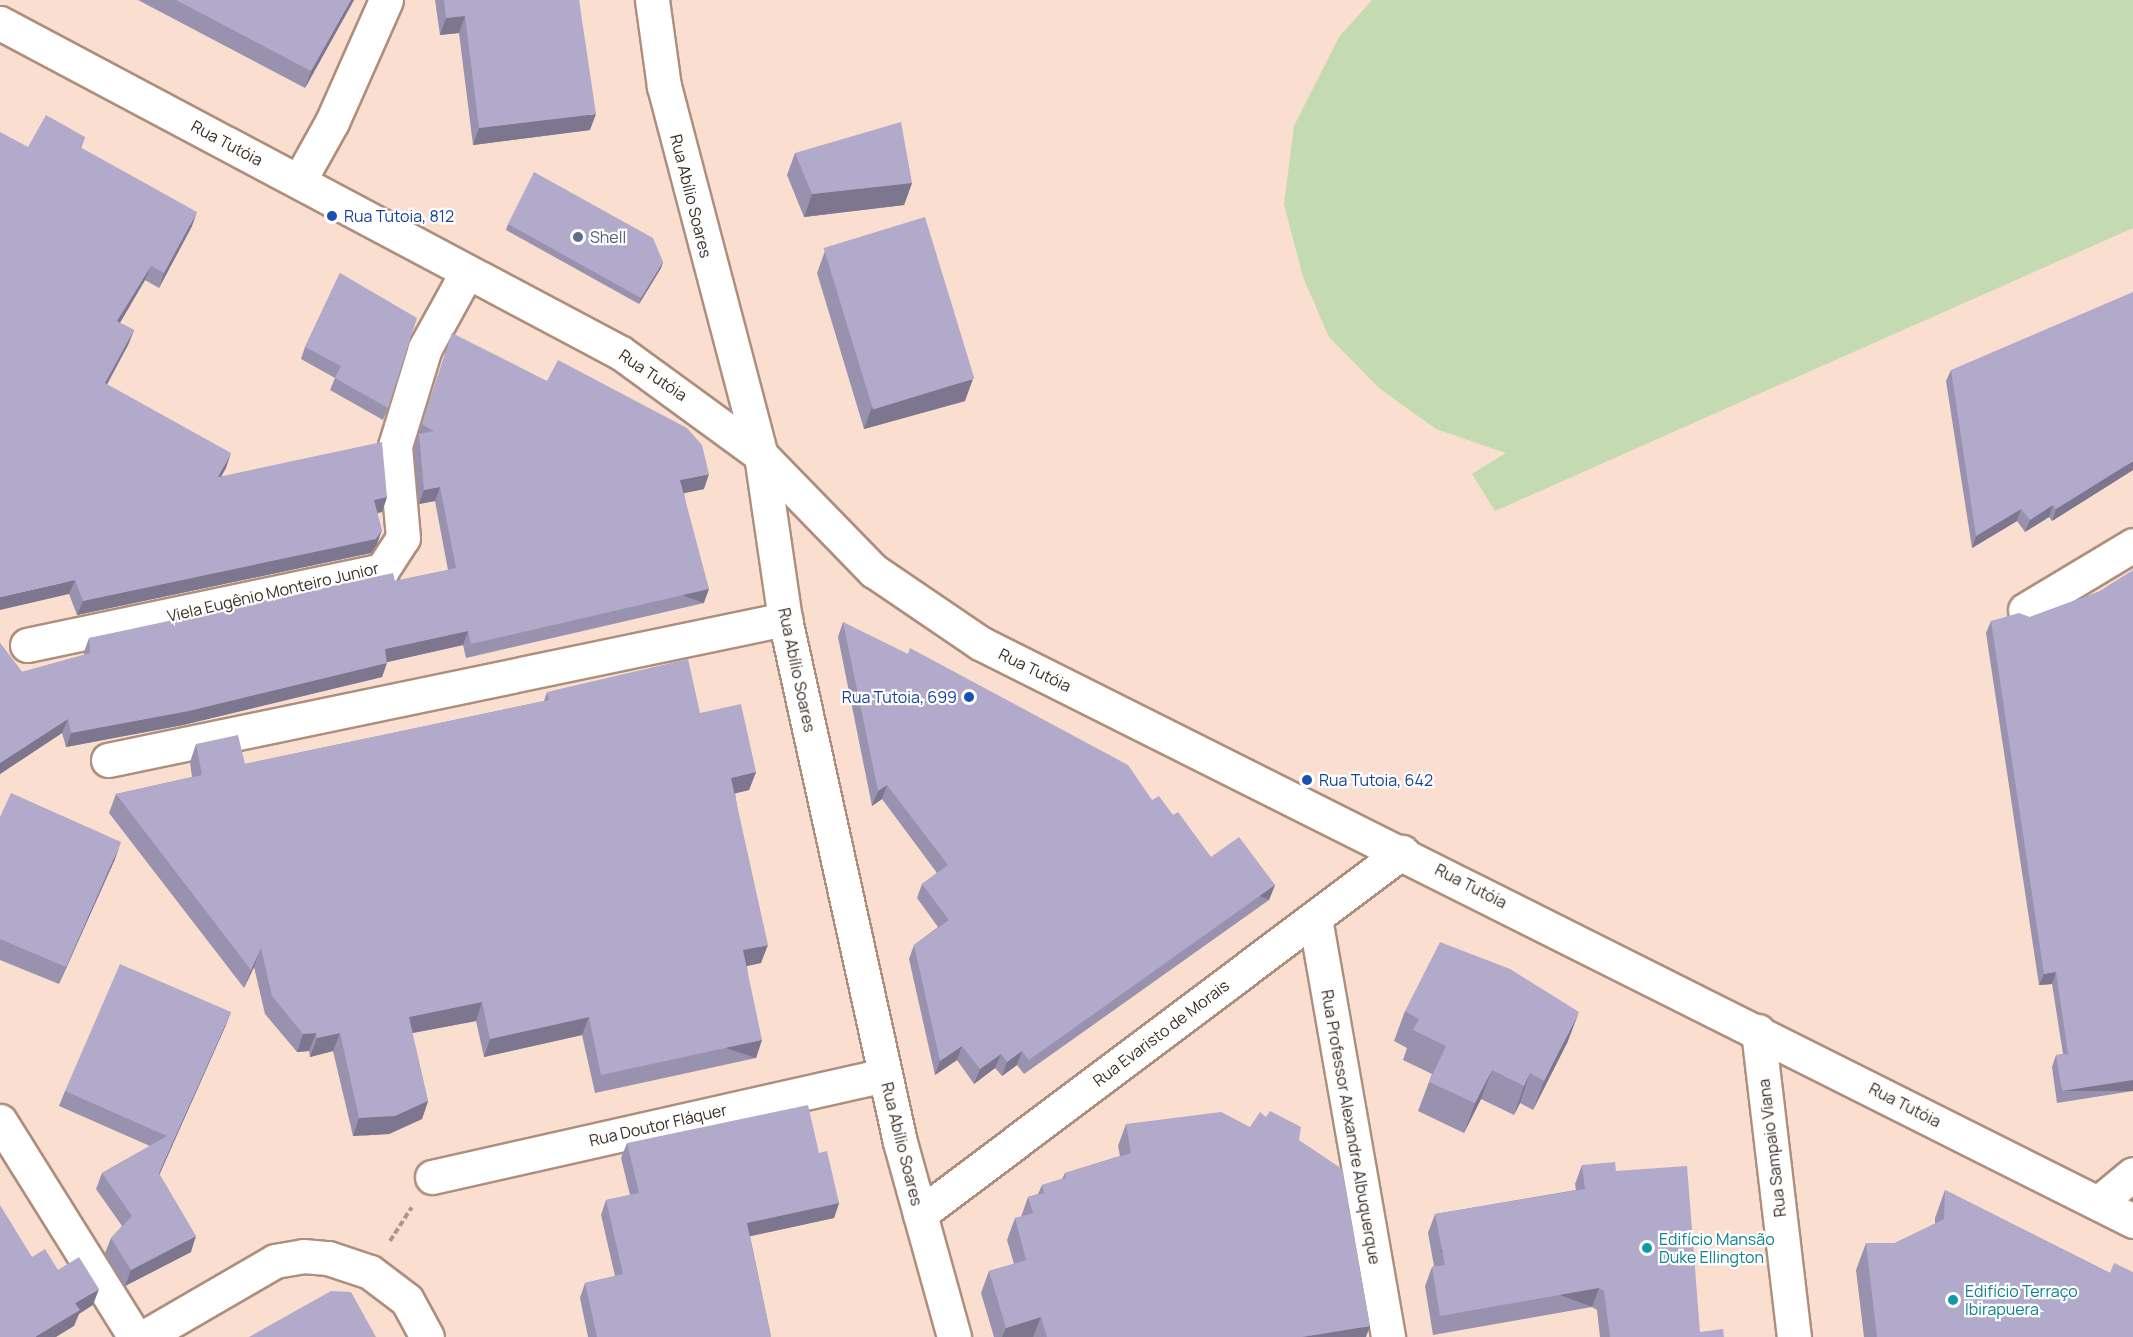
<!DOCTYPE html>
<html>
<head>
<meta charset="utf-8">
<style>
  body { margin:0 }
  #map { position:relative; width:2133px; height:1337px; overflow:hidden; background:#fadecf; font-family:Manrope,sans-serif }
  div>[style] { position:absolute }
  [style*='--x'] { left:calc(var(--x)*1px); top:calc(var(--y)*1px); width:calc(var(--w)*1px); rotate:calc(var(--a)*1deg) }
  .green>* { inset:0; background:#c4dab0 }
  .path>* { height:4px; margin-top:-2px; transform-origin:0; background:repeating-linear-gradient(90deg,#ad978b 0 6px,transparent 0 9px) }
  .roads { filter:drop-shadow(2px 0 #ae8e7c) drop-shadow(-2px 0 #ae8e7c) drop-shadow(0 2px #ae8e7c) drop-shadow(0 -2px #ae8e7c) }
  .minor>* { height:33px; margin:-16.5px; padding:0 16.5px; transform-origin:16.5px; border-radius:16.5px; background:#fff }
  .wall>* { inset:0; background:#9892af }
  .shaded-wall>* { inset:0; background:#7c778e; transform-origin:0 0 }
  .building>* { inset:0; background:#b1aacb; transform-origin:0 0 }
  .dots>* { width:16px; height:16px; translate:-50% -50%; box-sizing:border-box; border:3px solid #fff; border-radius:50% }
  span { translate:-50% -50%; white-space:nowrap; text-align:center; line-height:1.15; -webkit-text-stroke:4.5px #fff; paint-order:stroke }
  .street-label { font-size:16px; color:#3b2e26 }
  .transit-label { font-size:16px; color:#164399 }
  .left { translate:0 -50%; text-align:left }
  .right { translate:-100% -50%; text-align:right }
  .service-label { font-size:16px; color:#4e5e75 }
  .culture-label { font-size:16px; color:#0d838f }
</style>
</head>
<body>
<div id="map">
  <div class="green">
    <div style="clip-path:polygon(1372px 0,2133px 0,2133px 228px,1495px 511px,1472px 474px,1506px 453px,1436px 429px,1379px 388px,1329px 337px,1303px 277px,1284px 204px,1294px 126px,1339px 37px)"></div>
  </div>
  <div class="path">
    <div style="--x:390;--y:1241;--w:40;--a:-57.1"></div>
  </div>
  <div class="roads">
    <div class="minor">
      <div style="--x:652;--y:0;--w:87;--a:82.1"></div>
      <div style="--x:664;--y:86;--w:382;--a:75.3"></div>
      <div style="--x:761;--y:455;--w:166;--a:81.7"></div>
      <div style="--x:785;--y:619;--w:535;--a:77.6"></div>
      <div style="--x:900;--y:1142;--w:202;--a:74.5"></div>
      <div style="--x:0;--y:23;--w:703;--a:27.99"></div>
      <div style="--x:621;--y:353;--w:173;--a:36.1"></div>
      <div style="--x:761;--y:455;--w:162;--a:45.8"></div>
      <div style="--x:874;--y:571;--w:128;--a:34.2"></div>
      <div style="--x:980;--y:643;--w:1290;--a:26.62"></div>
      <div style="--x:299;--y:181;--w:68;--a:-60.8"></div>
      <div style="--x:332;--y:122;--w:133;--a:-66.1"></div>
      <div style="--x:2025;--y:610;--w:126;--a:-31"></div>
      <div style="--x:27;--y:645;--w:363;--a:-11.9"></div>
      <div style="--x:382;--y:570;--w:38;--a:-57"></div>
      <div style="--x:403;--y:538;--w:92;--a:-95"></div>
      <div style="--x:395;--y:446;--w:102;--a:-73"></div>
      <div style="--x:425;--y:348;--w:87;--a:-61.1"></div>
      <div style="--x:108;--y:760;--w:692;--a:-11.76"></div>
      <div style="--x:1315;--y:918;--w:425;--a:80.1"></div>
      <div style="--x:1758;--y:1031;--w:308;--a:83.3"></div>
      <div style="--x:0;--y:1121;--w:255;--a:58"></div>
      <div style="--x:432;--y:1177;--w:464;--a:-12.7"></div>
      <div style="--x:2098;--y:1203;--w:45;--a:-39.6"></div>
      <div style="--x:920;--y:1214;--w:603;--a:-36.91"></div>
      <div style="--x:144;--y:1337;--w:151;--a:-30.1"></div>
      <div style="--x:275;--y:1261;--w:28;--a:-10"></div>
      <div style="--x:303;--y:1256;--w:25;--a:5"></div>
      <div style="--x:328;--y:1258;--w:44;--a:18.4"></div>
      <div style="--x:370;--y:1272;--w:46;--a:37.1"></div>
      <div style="--x:407;--y:1300;--w:42;--a:61.6"></div>
    </div>
  </div>
  <div class="wall">
    <div style="clip-path:polygon(138px 0,354px 0,305px 88px)"></div>
    <div style="clip-path:polygon(435px 0,579px 0,590px 130px,473px 145px,459px 33px,440px 35px)"></div>
    <div style="clip-path:polygon(85px 137px,81px 148px,192px 226px,159px 288px,145px 280px,120px 323px,134px 330px,128px 345px,107px 385px,226px 468px,221px 476px,387px 497px,382px 512px,378px 513px,377px 544px,371px 553px,77px 615px,69px 594px,28px 147px)"></div>
    <div style="clip-path:polygon(795px 153px,912px 183px,904px 205px,804px 217px,787px 175px)"></div>
    <div style="clip-path:polygon(508px 224px,663px 262px,661px 268px,639px 304px,506px 230px)"></div>
    <div style="clip-path:polygon(825px 251px,965px 401px,864px 429px,817px 273px)"></div>
    <div style="clip-path:polygon(340px 273px,388px 408px,383px 420px,330px 390px,335px 378px,301px 359px,305px 347px)"></div>
    <div style="clip-path:polygon(452px 333px,704px 489px,684px 493px,704px 603px,466px 658px,463px 645px,387px 662px,382px 677px,183px 725px,66px 747px,62px 733px,0 774px,0 643px,22px 672px,84px 655px,84px 652px,89px 638px,395px 581px,448px 570px,435px 501px,419px 504px,414px 448px)"></div>
    <div style="clip-path:polygon(1951px 370px,2133px 470px,2052px 521px,2049px 517px,2025px 532px,2017px 521px,1972px 548px,1946px 381px)"></div>
    <div style="clip-path:polygon(2098px 592px,2133px 1091px,2057px 1103px,2052px 1067px,2056px 1055px,2063px 1054px,2052px 984px,2039px 985px,1986px 633px,1991px 621px,2030px 617px)"></div>
    <div style="clip-path:polygon(843px 622px,1152px 800px,1173px 815px,1211px 857px,1275px 885px,1269px 900px,1024px 1074px,1017px 1065px,1002px 1076px,995px 1068px,974px 1084px,957px 1060px,935px 1075px,909px 959px,914px 945px,938px 927px,917px 898px,922px 884px,937px 873px,882px 799px,872px 806px,838px 637px)"></div>
    <div style="clip-path:polygon(547px 692px,700px 713px,756px 772px,749px 790px,735px 793px,761px 963px,747px 966px,756px 1058px,595px 1093px,582px 1035px,484px 1057px,476px 1021px,412px 1033px,428px 1101px,422px 1119px,389px 1134px,353px 1136px,333px 1051px,310px 1057px,309px 1051px,297px 1052px,265px 1014px,254px 967px,244px 988px,109px 813px,116px 794px,192px 777px,190px 762px,196px 744px,245px 764px,544px 701px)"></div>
    <div style="clip-path:polygon(0 817px,115px 859px,59px 984px,0 960px)"></div>
    <div style="clip-path:polygon(1405px 1011px,1568px 1041px,1533px 1110px,1520px 1103px,1514px 1115px,1481px 1099px,1464px 1133px,1418px 1111px,1432px 1074px,1403px 1060px,1407px 1048px,1394px 1041px)"></div>
    <div style="clip-path:polygon(231px 1012px,225px 1027px,159px 1175px,191px 1252px,125px 1286px,105px 1253px,111px 1238px,122px 1226px,96px 1189px,102px 1173px,150px 1146px,59px 1106px,65px 1091px)"></div>
    <div style="clip-path:polygon(1126px 1124px,1250px 1127px,1299px 1140px,1366px 1337px,994px 1337px,981px 1293px,989px 1271px,1014px 1264px,1007px 1240px,1015px 1218px,1021px 1217px,1028px 1197px,1038px 1194px,1042px 1185px,1062px 1179px,1065px 1173px,1120px 1156px,1118px 1146px)"></div>
    <div style="clip-path:polygon(627px 1143px,819px 1153px,839px 1203px,834px 1218px,750px 1236px,771px 1337px,588px 1337px,580px 1298px,585px 1283px,615px 1276px,601px 1215px,606px 1200px,630px 1195px,621px 1158px)"></div>
    <div style="clip-path:polygon(1582px 1165px,1616px 1171px,1700px 1332px,1724px 1337px,1600px 1337px,1597px 1310px,1592px 1307px,1433px 1335px,1425px 1286px,1432px 1267px,1434px 1266px,1428px 1233px,1435px 1214px,1576px 1190px,1575px 1184px)"></div>
    <div style="clip-path:polygon(1945px 1190px,2110px 1273px,2133px 1337px,1864px 1337px,1856px 1270px,1866px 1243px,1895px 1243px,1935px 1224px,1935px 1218px)"></div>
  </div>
  <div class="shaded-wall">
    <div style="clip-path:polygon(351px 0,354px 0,305px 88px,311px 71px)"></div>
    <div style="clip-path:polygon(465px 16px,459px 33px,440px 35px,446px 18px)"></div>
    <div style="clip-path:polygon(596px 114px,590px 130px,473px 145px,479px 128px)"></div>
    <div style="clip-path:polygon(912px 183px,904px 205px,804px 217px,812px 194px)"></div>
    <div style="clip-path:polygon(197px 212px,192px 226px,159px 288px,164px 273px)"></div>
    <div style="clip-path:polygon(663px 262px,661px 268px,639px 304px,641px 298px)"></div>
    <div style="clip-path:polygon(151px 266px,145px 280px,112px 336px,117px 321px)"></div>
    <div style="clip-path:polygon(134px 330px,128px 345px,99px 398px,105px 383px)"></div>
    <div style="clip-path:polygon(973px 379px,965px 401px,864px 429px,872px 407px)"></div>
    <div style="clip-path:polygon(231px 453px,226px 468px,213px 491px,218px 477px)"></div>
    <div style="clip-path:polygon(2133px 461px,2133px 470px,2052px 521px,2056px 509px)"></div>
    <div style="clip-path:polygon(709px 474px,704px 489px,675px 495px,680px 480px)"></div>
    <div style="clip-path:polygon(440px 487px,435px 501px,419px 504px,424px 490px)"></div>
    <div style="clip-path:polygon(387px 497px,382px 512px,369px 514px,374px 500px)"></div>
    <div style="clip-path:polygon(2053px 505px,2049px 517px,2025px 532px,2030px 520px)"></div>
    <div style="clip-path:polygon(2021px 509px,2017px 521px,1972px 548px,1976px 536px)"></div>
    <div style="clip-path:polygon(382px 530px,377px 544px,371px 553px,77px 615px,83px 601px)"></div>
    <div style="clip-path:polygon(75px 580px,69px 594px,0 610px,0 597px)"></div>
    <div style="left:709px;top:589px;width:15px;height:244px;rotate:110deg"></div>
    <div style="clip-path:polygon(468px 631px,463px 645px,379px 664px,385px 649px)"></div>
    <div style="clip-path:polygon(387px 663px,382px 677px,183px 725px,66px 747px,71px 733px)"></div>
    <div style="clip-path:polygon(68px 719px,62px 733px,0 774px,0 763px)"></div>
    <div style="clip-path:polygon(756px 772px,749px 790px,725px 796px,731px 778px)"></div>
    <div style="clip-path:polygon(887px 785px,882px 799px,872px 806px,878px 791px)"></div>
    <div style="clip-path:polygon(121px 842px,115px 859px,59px 984px,66px 967px)"></div>
    <div style="left:1275px;top:885px;width:16px;height:302px;rotate:112deg"></div>
    <div style="clip-path:polygon(768px 945px,761px 963px,737px 968px,743px 950px)"></div>
    <div style="clip-path:polygon(261px 948px,254px 967px,244px 988px,251px 970px)"></div>
    <div style="clip-path:polygon(2056px 972px,2052px 984px,2039px 985px,2044px 974px)"></div>
    <div style="clip-path:polygon(482px 1002px,476px 1021px,402px 1035px,409px 1017px)"></div>
    <div style="clip-path:polygon(231px 1012px,225px 1027px,153px 1189px,159px 1173px)"></div>
    <div style="clip-path:polygon(1579px 1012px,1568px 1041px,1533px 1110px,1544px 1081px)"></div>
    <div style="clip-path:polygon(589px 1017px,582px 1035px,484px 1057px,490px 1039px)"></div>
    <div style="clip-path:polygon(316px 1033px,309px 1051px,297px 1052px,303px 1034px)"></div>
    <div style="clip-path:polygon(340px 1033px,333px 1051px,310px 1057px,317px 1038px)"></div>
    <div style="left:762px;top:1040px;width:19px;height:165px;rotate:108deg"></div>
    <div style="clip-path:polygon(962px 1046px,957px 1060px,935px 1075px,940px 1061px)"></div>
    <div style="clip-path:polygon(1022px 1051px,1017px 1065px,1002px 1076px,1007px 1062px)"></div>
    <div style="clip-path:polygon(1001px 1054px,995px 1068px,974px 1084px,980px 1069px)"></div>
    <div style="clip-path:polygon(1492px 1070px,1481px 1099px,1464px 1133px,1475px 1103px)"></div>
    <div style="clip-path:polygon(1530px 1073px,1520px 1103px,1514px 1115px,1524px 1086px)"></div>
    <div style="left:2133px;top:1080px;width:11px;height:72px;rotate:90deg"></div>
    <div style="clip-path:polygon(428px 1101px,422px 1119px,389px 1134px,353px 1136px,359px 1118px)"></div>
    <div style="clip-path:polygon(839px 1203px,834px 1218px,742px 1238px,747px 1223px)"></div>
    <div style="clip-path:polygon(196px 1236px,191px 1252px,125px 1286px,131px 1270px)"></div>
    <div style="left:1599px;top:1288px;width:20px;height:161px;rotate:110deg"></div>
    <div style="clip-path:polygon(99px 1289px,93px 1305px,79px 1314px,74px 1326px,56px 1337px,35px 1337px,75px 1303px)"></div>
    <div style="clip-path:polygon(1041px 1317px,1033px 1337px,1002px 1337px,1006px 1328px)"></div>
    <div style="clip-path:polygon(1370px 1326px,1366px 1337px,1302px 1337px)"></div>
  </div>
  <div class="building">
    <div style="clip-path:polygon(176px 0,351px 0,311px 71px)"></div>
    <div style="clip-path:polygon(444px 0,579px 0,596px 114px,479px 128px,465px 16px,446px 18px)"></div>
    <div style="clip-path:polygon(46px 115px,85px 137px,80px 147px,197px 212px,164px 273px,151px 266px,117px 321px,134px 330px,105px 383px,231px 453px,218px 477px,382px 442px,387px 497px,374px 500px,382px 530px,376px 539px,83px 601px,75px 580px,0 597px,0 132px,28px 147px)"></div>
    <div style="clip-path:polygon(901px 122px,912px 183px,812px 194px,795px 153px)"></div>
    <div style="clip-path:polygon(534px 172px,653px 238px,663px 262px,641px 298px,508px 224px)"></div>
    <div style="left:925px;top:217px;width:169px;height:106px;rotate:73deg"></div>
    <div style="clip-path:polygon(340px 273px,417px 318px,388px 408px,335px 378px,341px 366px,305px 347px)"></div>
    <div style="clip-path:polygon(2133px 292px,2133px 461px,2056px 509px,2053px 505px,2030px 520px,2021px 509px,1976px 536px,1951px 370px)"></div>
    <div style="clip-path:polygon(452px 333px,547px 381px,558px 360px,687px 428px,702px 445px,709px 474px,680px 480px,709px 589px,471px 644px,468px 631px,385px 649px,387px 663px,189px 711px,71px 733px,68px 719px,0 763px,0 643px,22px 672px,90px 653px,89px 638px,393px 573px,395px 581px,456px 568px,440px 487px,424px 490px,419px 434px,434px 431px,422px 424px)"></div>
    <div style="clip-path:polygon(2133px 570px,2133px 1080px,2062px 1091px,2056px 1055px,2068px 1054px,2056px 972px,2044px 974px,1991px 621px,2019px 613px,2030px 617px,2098px 592px)"></div>
    <div style="clip-path:polygon(843px 622px,908px 654px,910px 648px,1128px 765px,1152px 800px,1159px 796px,1173px 815px,1178px 812px,1211px 857px,1239px 837px,1275px 885px,1029px 1060px,1022px 1051px,1007px 1062px,1001px 1054px,980px 1069px,962px 1046px,940px 1061px,914px 945px,949px 920px,922px 884px,948px 865px,887px 785px,878px 791px)"></div>
    <div style="clip-path:polygon(688px 659px,700px 713px,741px 704px,756px 772px,731px 778px,768px 945px,743px 950px,762px 1040px,601px 1075px,589px 1017px,490px 1039px,482px 1002px,409px 1017px,428px 1101px,395px 1116px,359px 1118px,340px 1033px,317px 1038px,316px 1033px,303px 1034px,272px 996px,261px 948px,251px 970px,116px 794px,202px 775px,196px 744px,238px 735px,245px 764px,549px 700px,547px 692px)"></div>
    <div style="clip-path:polygon(11px 793px,121px 842px,66px 967px,0 939px,0 817px)"></div>
    <div style="clip-path:polygon(1440px 942px,1510px 969px,1579px 1012px,1544px 1081px,1530px 1073px,1524px 1086px,1492px 1070px,1475px 1103px,1429px 1082px,1446px 1046px,1413px 1030px,1419px 1019px,1405px 1011px)"></div>
    <div style="clip-path:polygon(120px 964px,231px 1012px,159px 1173px,196px 1236px,131px 1270px,111px 1238px,132px 1216px,102px 1173px,167px 1136px,65px 1091px)"></div>
    <div style="clip-path:polygon(808px 1105px,819px 1153px,827px 1151px,839px 1203px,747px 1223px,771px 1337px,597px 1337px,585px 1283px,623px 1274px,606px 1200px,639px 1193px,627px 1143px)"></div>
    <div style="clip-path:polygon(1270px 1111px,1301px 1127px,1299px 1140px,1342px 1169px,1370px 1326px,1302px 1337px,1047px 1337px,1041px 1317px,1006px 1328px,989px 1271px,1026px 1260px,1015px 1218px,1033px 1213px,1028px 1197px,1044px 1193px,1042px 1185px,1066px 1178px,1065px 1173px,1131px 1153px,1126px 1124px,1221px 1112px,1250px 1127px,1260px 1112px,1266px 1117px)"></div>
    <div style="clip-path:polygon(1615px 1162px,1616px 1171px,1687px 1166px,1700px 1332px,1723px 1329px,1724px 1337px,1610px 1337px,1604px 1291px,1599px 1288px,1440px 1316px,1432px 1267px,1445px 1265px,1435px 1214px,1585px 1189px,1582px 1165px)"></div>
    <div style="clip-path:polygon(1945px 1190px,2110px 1273px,2114px 1263px,2133px 1272px,2133px 1337px,1877px 1337px,1866px 1243px,1895px 1243px,1944px 1219px)"></div>
    <div style="clip-path:polygon(0 1205px,32px 1257px,45px 1249px,58px 1270px,79px 1257px,99px 1289px,75px 1303px,80px 1310px,35px 1337px,0 1337px)"></div>
    <div style="clip-path:polygon(331px 1291px,351px 1292px,376px 1337px,249px 1337px)"></div>
  </div>
  <div class="dots">
    <div style="left:332px;top:216px;background:#1a4fb4"></div>
    <div style="left:578px;top:237px;background:#5c6f8a"></div>
    <div style="left:969px;top:697px;background:#1a4fb4"></div>
    <div style="left:1307px;top:780px;background:#1a4fb4"></div>
    <div style="left:1647px;top:1248px;background:#0f9aa8"></div>
    <div style="left:1953px;top:1300px;background:#0f9aa8"></div>
  </div>
  <div class="street-label">
    <span style="left:227px;top:143px;rotate:28deg">Rua Tutóia</span>
    <span style="left:691px;top:196px;rotate:76deg">Rua Abílio Soares</span>
    <span style="left:653px;top:375px;rotate:34deg">Rua Tutóia</span>
    <span style="left:273px;top:592px;rotate:-13deg">Viela Eugênio Monteiro Junior</span>
    <span style="left:797px;top:670px;rotate:78deg">Rua Abílio Soares</span>
    <span style="left:1035px;top:670px;rotate:26deg">Rua Tutóia</span>
    <span style="left:1471px;top:886px;rotate:27deg">Rua Tutóia</span>
    <span style="left:1161px;top:1033px;rotate:-37deg">Rua Evaristo de Morais</span>
    <span style="left:1905px;top:1105px;rotate:27deg">Rua Tutóia</span>
    <span style="left:658px;top:1125px;rotate:-13deg">Rua Doutor Fláquer</span>
    <span style="left:1351px;top:1127px;rotate:80deg">Rua Professor Alexandre Albuquerque</span>
    <span style="left:902px;top:1144px;rotate:76deg">Rua Abílio Soares</span>
    <span style="left:1772px;top:1148px;rotate:-97deg">Rua Sampaio Viana</span>
  </div>
  <div class="transit-label">
    <span class="left" style="left:344px;top:216px">Rua Tutoia, 812</span>
    <span class="right" style="left:957px;top:697px">Rua Tutoia, 699</span>
    <span class="left" style="left:1319px;top:780px">Rua Tutoia, 642</span>
  </div>
  <div class="service-label">
    <span class="left" style="left:590px;top:237px">Shell</span>
  </div>
  <div class="culture-label">
    <span class="left" style="left:1659px;top:1248px">Edifício Mansão<br>Duke Ellington</span>
    <span class="left" style="left:1965px;top:1300px">Edifício Terraço<br>Ibirapuera</span>
  </div>
</div>
</body>
</html>
